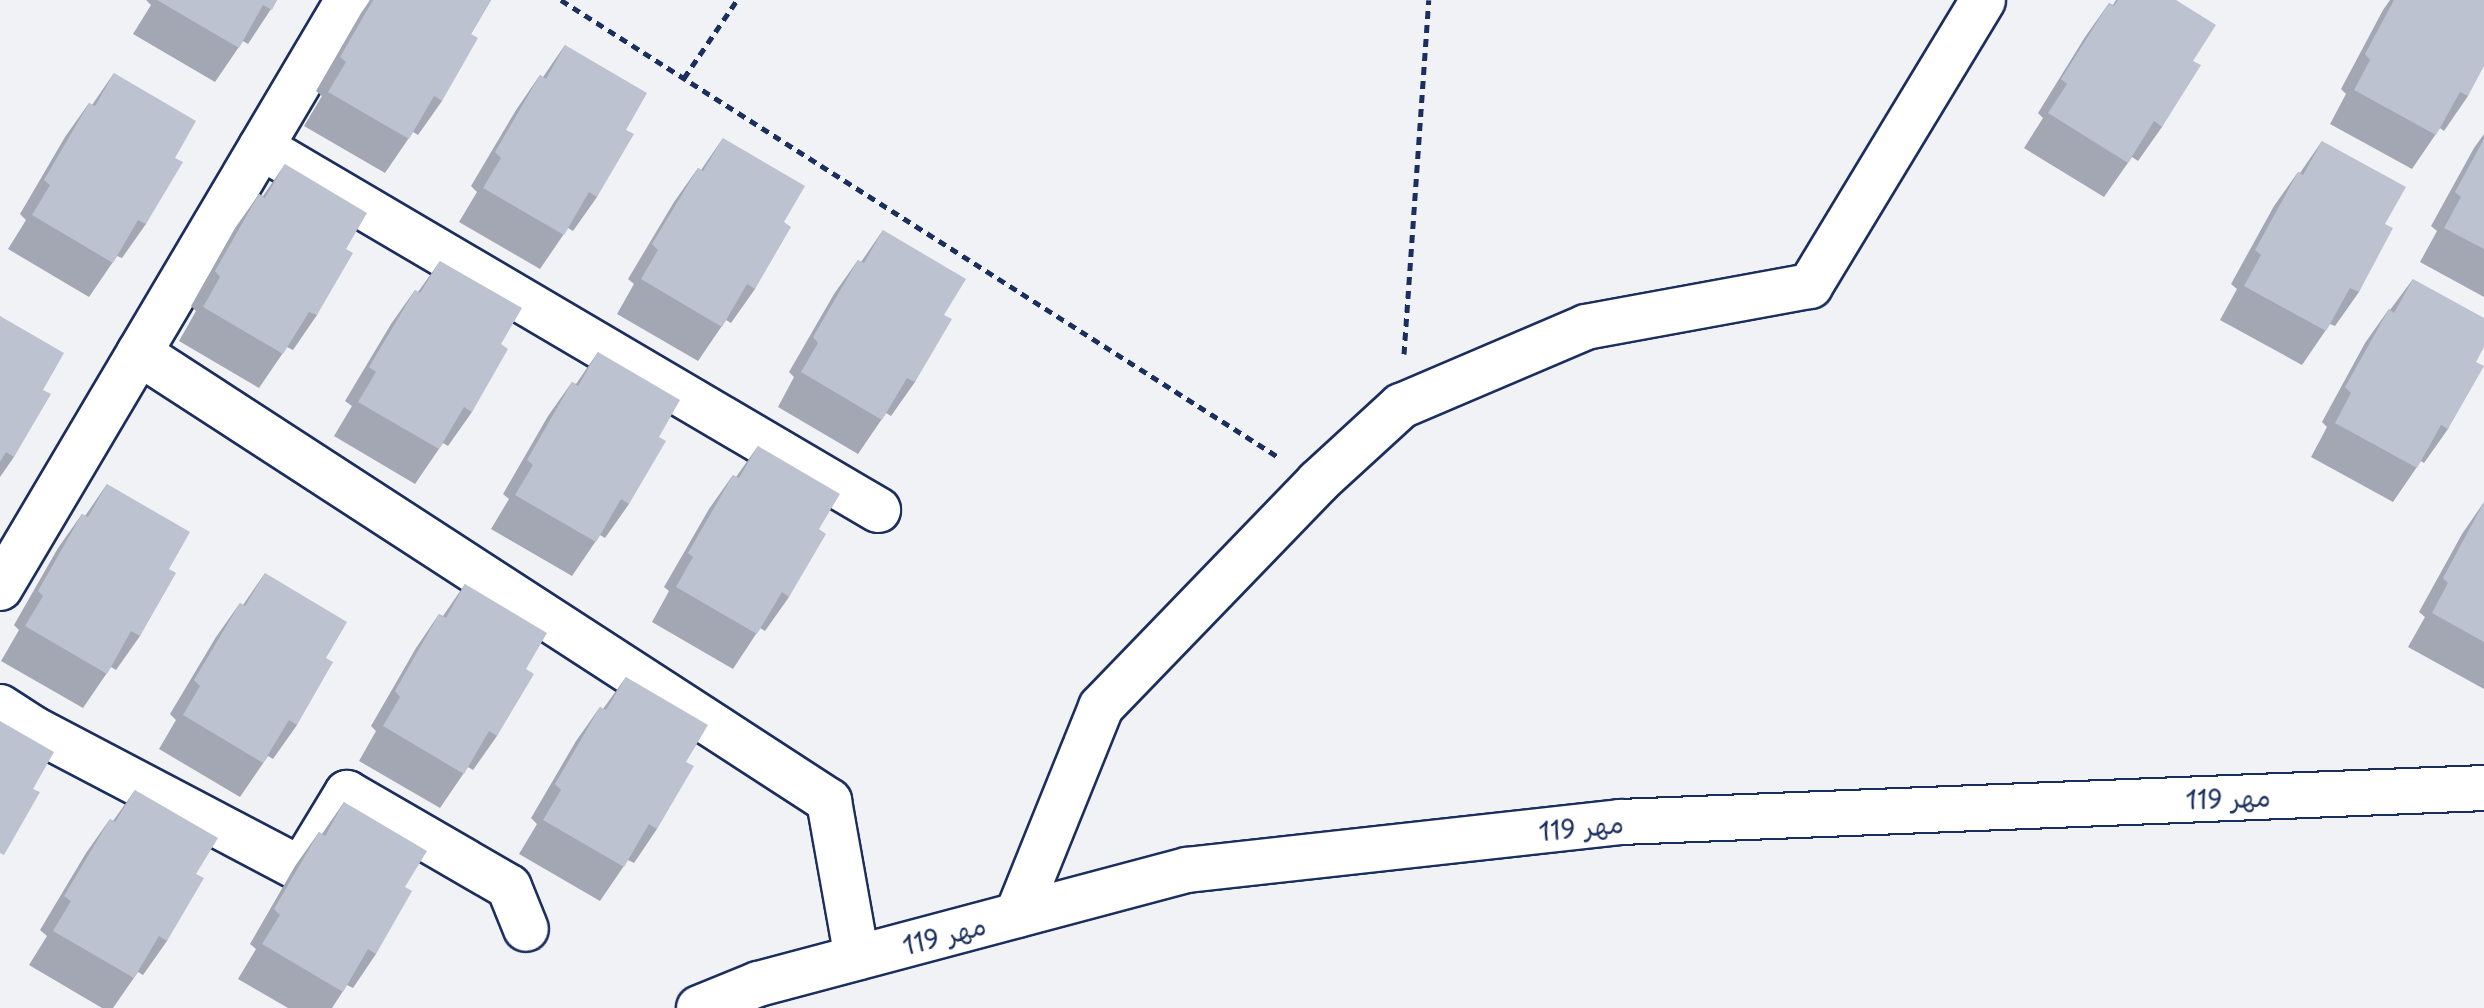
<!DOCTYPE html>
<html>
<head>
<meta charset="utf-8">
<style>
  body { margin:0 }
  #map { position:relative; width:2484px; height:1008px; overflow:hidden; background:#f1f2f5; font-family:"Playpen Sans","Playpen Sans Arabic",sans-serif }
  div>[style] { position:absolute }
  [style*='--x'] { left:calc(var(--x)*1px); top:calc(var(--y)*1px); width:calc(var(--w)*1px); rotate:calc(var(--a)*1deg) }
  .path>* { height:5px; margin-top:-2.5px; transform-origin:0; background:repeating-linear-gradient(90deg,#1b2f5e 0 8px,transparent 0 14px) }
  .roads { filter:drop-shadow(2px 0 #1b2f5e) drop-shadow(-2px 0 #1b2f5e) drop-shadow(0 2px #1b2f5e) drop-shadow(0 -2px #1b2f5e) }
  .minor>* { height:44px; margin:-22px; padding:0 22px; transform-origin:22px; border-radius:22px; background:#fff }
  .wall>* { inset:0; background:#a2a7b3 }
  .building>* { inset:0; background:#bcc2d0 }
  span { translate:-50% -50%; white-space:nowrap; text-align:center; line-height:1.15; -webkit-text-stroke:7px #fff; paint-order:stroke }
  .street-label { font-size:26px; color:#1b2f5e }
</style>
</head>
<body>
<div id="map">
  <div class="path">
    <div style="--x:561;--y:0;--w:852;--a:32.5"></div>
    <div style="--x:684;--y:78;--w:94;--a:-55.8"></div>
    <div style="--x:1404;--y:354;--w:355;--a:-86"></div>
  </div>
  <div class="roads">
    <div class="minor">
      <div style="--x:261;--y:147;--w:716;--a:30.47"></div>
      <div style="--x:139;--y:353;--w:823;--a:32.99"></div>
      <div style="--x:829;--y:801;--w:159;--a:79.9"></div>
      <div style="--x:0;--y:588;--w:683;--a:-59.38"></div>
      <div style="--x:0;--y:707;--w:40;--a:32.9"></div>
      <div style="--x:34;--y:729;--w:301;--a:27.7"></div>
      <div style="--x:301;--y:869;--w:89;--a:-58.8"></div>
      <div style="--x:347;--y:793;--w:187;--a:30.1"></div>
      <div style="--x:509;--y:887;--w:45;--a:68"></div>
      <div style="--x:1017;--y:915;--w:224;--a:-68"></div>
      <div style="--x:1101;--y:707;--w:313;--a:-46"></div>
      <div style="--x:1318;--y:482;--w:113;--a:-42.5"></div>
      <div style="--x:1401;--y:406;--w:201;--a:-23.1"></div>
      <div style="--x:1586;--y:327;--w:228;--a:-10.4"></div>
      <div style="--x:1810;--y:286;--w:334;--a:-58.8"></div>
      <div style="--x:699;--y:1008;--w:64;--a:-22.1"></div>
      <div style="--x:758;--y:984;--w:444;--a:-14.9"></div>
      <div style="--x:1187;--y:870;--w:436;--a:-6.3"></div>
      <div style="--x:1620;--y:822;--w:865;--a:-2.25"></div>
    </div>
  </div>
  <div class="wall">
    <div style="clip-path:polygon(146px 0,277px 0,248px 44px,243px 41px,215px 82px,133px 34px,151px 5px)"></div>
    <div style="clip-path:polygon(370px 0,491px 0,471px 34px,442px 101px,418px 135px,413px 132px,385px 173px,304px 126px,322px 96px,316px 91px,361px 13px)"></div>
    <div style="clip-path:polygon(2116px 0,2176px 0,2193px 61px,2162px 127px,2138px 161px,2132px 157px,2104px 197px,2024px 148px,2043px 118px,2038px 113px,2085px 37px,2109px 3px,2113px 5px)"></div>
    <div style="clip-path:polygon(2390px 0,2484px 0,2468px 96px,2444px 131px,2440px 128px,2412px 169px,2330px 124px,2346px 94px,2341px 89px,2383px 10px)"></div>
    <div style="clip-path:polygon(565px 45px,626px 130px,597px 197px,573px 231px,568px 228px,540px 269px,459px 222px,477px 192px,471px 186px,516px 110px,540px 75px,543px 77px)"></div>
    <div style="clip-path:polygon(114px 73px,175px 158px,146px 224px,122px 258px,117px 256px,89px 297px,8px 249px,26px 220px,20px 214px,65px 137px,89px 103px,92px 105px)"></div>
    <div style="clip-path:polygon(2484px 134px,2484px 297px,2420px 262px,2437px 231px,2431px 226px,2474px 148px)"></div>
    <div style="clip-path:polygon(723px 138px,784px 222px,755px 289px,731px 323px,726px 320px,698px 361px,617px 314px,634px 284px,628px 279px,674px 202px,698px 168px,701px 170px)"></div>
    <div style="clip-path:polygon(2322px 141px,2385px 224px,2359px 292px,2335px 326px,2330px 324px,2302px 365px,2220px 320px,2237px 289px,2231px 284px,2274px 206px,2298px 172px,2300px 173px)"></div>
    <div style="clip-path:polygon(285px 164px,346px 249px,317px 315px,293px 350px,287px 347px,259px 388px,179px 341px,196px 311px,191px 306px,235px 228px,259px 194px,263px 196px)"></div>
    <div style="clip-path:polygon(883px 230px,944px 315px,915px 382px,891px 416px,886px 413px,858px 454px,778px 407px,794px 377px,789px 372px,834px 294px,858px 260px,861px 262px)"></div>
    <div style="clip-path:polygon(440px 261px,501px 344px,472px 412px,448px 446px,443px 443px,415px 484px,334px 436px,352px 406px,345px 401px,391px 324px,415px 290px,418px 292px)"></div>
    <div style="clip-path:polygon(2413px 279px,2476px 362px,2448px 429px,2424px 463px,2421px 461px,2393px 502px,2311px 457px,2327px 427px,2322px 422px,2365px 343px,2389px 309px,2390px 310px)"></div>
    <div style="clip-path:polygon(0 316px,43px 390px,14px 457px,0 477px)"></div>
    <div style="clip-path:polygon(598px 352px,659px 437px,629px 504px,605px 538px,600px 535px,572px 576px,491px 529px,509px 499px,503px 494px,548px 416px,572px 382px,576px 384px)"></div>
    <div style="clip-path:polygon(758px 446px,819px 529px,789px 597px,765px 631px,760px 628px,733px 669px,652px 622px,669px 591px,664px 587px,709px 509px,733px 475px,736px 477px)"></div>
    <div style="clip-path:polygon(107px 484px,169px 569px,140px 636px,116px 670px,111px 667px,83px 708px,1px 661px,19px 630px,14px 625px,58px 548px,82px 514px,85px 516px)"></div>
    <div style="clip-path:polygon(2484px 502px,2484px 689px,2408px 647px,2425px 617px,2419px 612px,2462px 534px)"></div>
    <div style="clip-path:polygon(265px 573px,326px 658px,297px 725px,273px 759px,268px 756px,240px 797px,159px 749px,176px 720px,170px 714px,216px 637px,240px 603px,243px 605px)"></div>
    <div style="clip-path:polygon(465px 584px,526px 669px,497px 736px,473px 770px,468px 767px,440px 808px,359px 761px,376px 731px,371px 726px,416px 648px,439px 614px,443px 616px)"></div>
    <div style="clip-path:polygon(626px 677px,686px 762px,657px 829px,634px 863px,628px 860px,600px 901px,519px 854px,537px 824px,531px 818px,576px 741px,600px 707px,603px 709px)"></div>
    <div style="clip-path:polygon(135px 790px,196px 874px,167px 941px,143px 975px,138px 972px,113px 1008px,102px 1008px,29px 965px,47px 936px,40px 930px,86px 853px,110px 819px,113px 821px)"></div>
    <div style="clip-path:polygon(344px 802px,405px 887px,376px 954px,353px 988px,347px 985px,332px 1008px,288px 1008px,238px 979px,256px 949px,250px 944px,295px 866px,319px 832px,322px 834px)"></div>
  </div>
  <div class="building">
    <div style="clip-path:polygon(157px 0,277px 0,272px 10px,263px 5px,239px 48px)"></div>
    <div style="clip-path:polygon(373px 0,491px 0,471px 34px,478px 38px,442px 101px,434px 96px,409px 139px,328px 92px,346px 62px,340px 57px)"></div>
    <div style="clip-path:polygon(2118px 0,2176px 0,2216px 25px,2193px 61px,2201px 65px,2162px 127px,2154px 121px,2128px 163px,2048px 113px,2067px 84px,2061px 79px,2109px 3px,2114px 6px)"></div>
    <div style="clip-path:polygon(2394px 0,2484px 0,2484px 66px,2468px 96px,2460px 92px,2436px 135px,2354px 90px,2370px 60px,2365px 54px)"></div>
    <div style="clip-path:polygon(565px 45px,647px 93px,626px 130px,634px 134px,597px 197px,589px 192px,564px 235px,483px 188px,501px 158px,495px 152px,540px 75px,546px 79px)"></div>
    <div style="clip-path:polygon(114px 73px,196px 121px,175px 158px,183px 162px,146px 224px,138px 220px,113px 263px,32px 215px,50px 185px,44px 180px,89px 103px,95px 106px)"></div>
    <div style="clip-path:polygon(723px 138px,805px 186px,784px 222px,791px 227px,755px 289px,747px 284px,722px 327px,641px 279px,658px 250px,652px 244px,698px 168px,703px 171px)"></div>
    <div style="clip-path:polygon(2484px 139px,2484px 249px,2444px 228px,2461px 197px,2455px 192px)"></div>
    <div style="clip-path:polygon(2322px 141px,2406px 187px,2385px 224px,2393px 228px,2359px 292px,2350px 288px,2326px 331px,2244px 286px,2261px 255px,2255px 250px,2298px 172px,2303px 175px)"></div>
    <div style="clip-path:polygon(285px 164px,367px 213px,346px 249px,353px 253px,317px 315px,309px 312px,283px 354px,203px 307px,220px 277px,215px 271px,259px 194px,265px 198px)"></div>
    <div style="clip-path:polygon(883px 230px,966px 279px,944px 315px,952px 319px,915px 382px,907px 378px,882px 420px,801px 372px,818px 343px,813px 337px,858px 260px,864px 263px)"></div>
    <div style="clip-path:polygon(440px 261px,522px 308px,501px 344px,508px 349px,472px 412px,464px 407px,439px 449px,358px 402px,376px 372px,369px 367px,415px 290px,420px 293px)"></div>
    <div style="clip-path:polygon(2413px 279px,2484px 318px,2484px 347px,2476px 362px,2484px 366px,2448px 429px,2441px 425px,2417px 468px,2335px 423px,2351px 393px,2345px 387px,2389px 309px,2394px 313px)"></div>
    <div style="clip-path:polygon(0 316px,64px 353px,43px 390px,51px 394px,14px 457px,6px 452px,0 462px)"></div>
    <div style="clip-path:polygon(598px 352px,680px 400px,659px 437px,666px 441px,629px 504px,621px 499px,596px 542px,515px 495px,533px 465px,527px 460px,572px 382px,578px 386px)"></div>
    <div style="clip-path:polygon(758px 446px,840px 494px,819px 529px,826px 534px,789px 597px,782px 592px,757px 634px,676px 587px,693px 557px,688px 553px,733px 475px,739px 478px)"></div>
    <div style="clip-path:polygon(107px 484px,190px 532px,169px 569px,176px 573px,140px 636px,131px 631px,107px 674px,25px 626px,43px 596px,38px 591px,82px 514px,88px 517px)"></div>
    <div style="clip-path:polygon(2484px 502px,2484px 642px,2432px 613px,2448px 583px,2443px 578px)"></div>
    <div style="clip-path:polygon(265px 573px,347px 622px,326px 658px,333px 662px,297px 725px,289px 720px,263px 763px,183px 715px,200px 686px,194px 680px,240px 603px,245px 606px)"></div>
    <div style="clip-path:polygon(465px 584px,547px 633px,526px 669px,534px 674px,497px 736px,489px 731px,464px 774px,383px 726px,400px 697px,395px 691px,439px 614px,446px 618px)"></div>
    <div style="clip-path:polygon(626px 677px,708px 725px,686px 762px,694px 766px,657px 829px,649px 824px,624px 867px,543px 820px,561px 790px,555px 784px,600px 707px,606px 710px)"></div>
    <div style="clip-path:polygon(0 721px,54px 752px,33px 789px,40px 792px,4px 855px,0 853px)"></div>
    <div style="clip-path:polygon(135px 790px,218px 838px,196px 874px,204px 878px,167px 941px,159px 936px,134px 978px,53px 931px,71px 901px,64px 896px,110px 819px,115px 822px)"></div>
    <div style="clip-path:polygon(344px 802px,427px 851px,405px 887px,412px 891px,376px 954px,368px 949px,343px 992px,262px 944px,280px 915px,274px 909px,319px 832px,325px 836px)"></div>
  </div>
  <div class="street-label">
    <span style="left:2228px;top:798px;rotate:-2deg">مهر 119</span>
    <span style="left:1581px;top:827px;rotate:-6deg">مهر 119</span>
    <span style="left:944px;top:935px;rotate:-15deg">مهر 119</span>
  </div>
</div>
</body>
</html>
